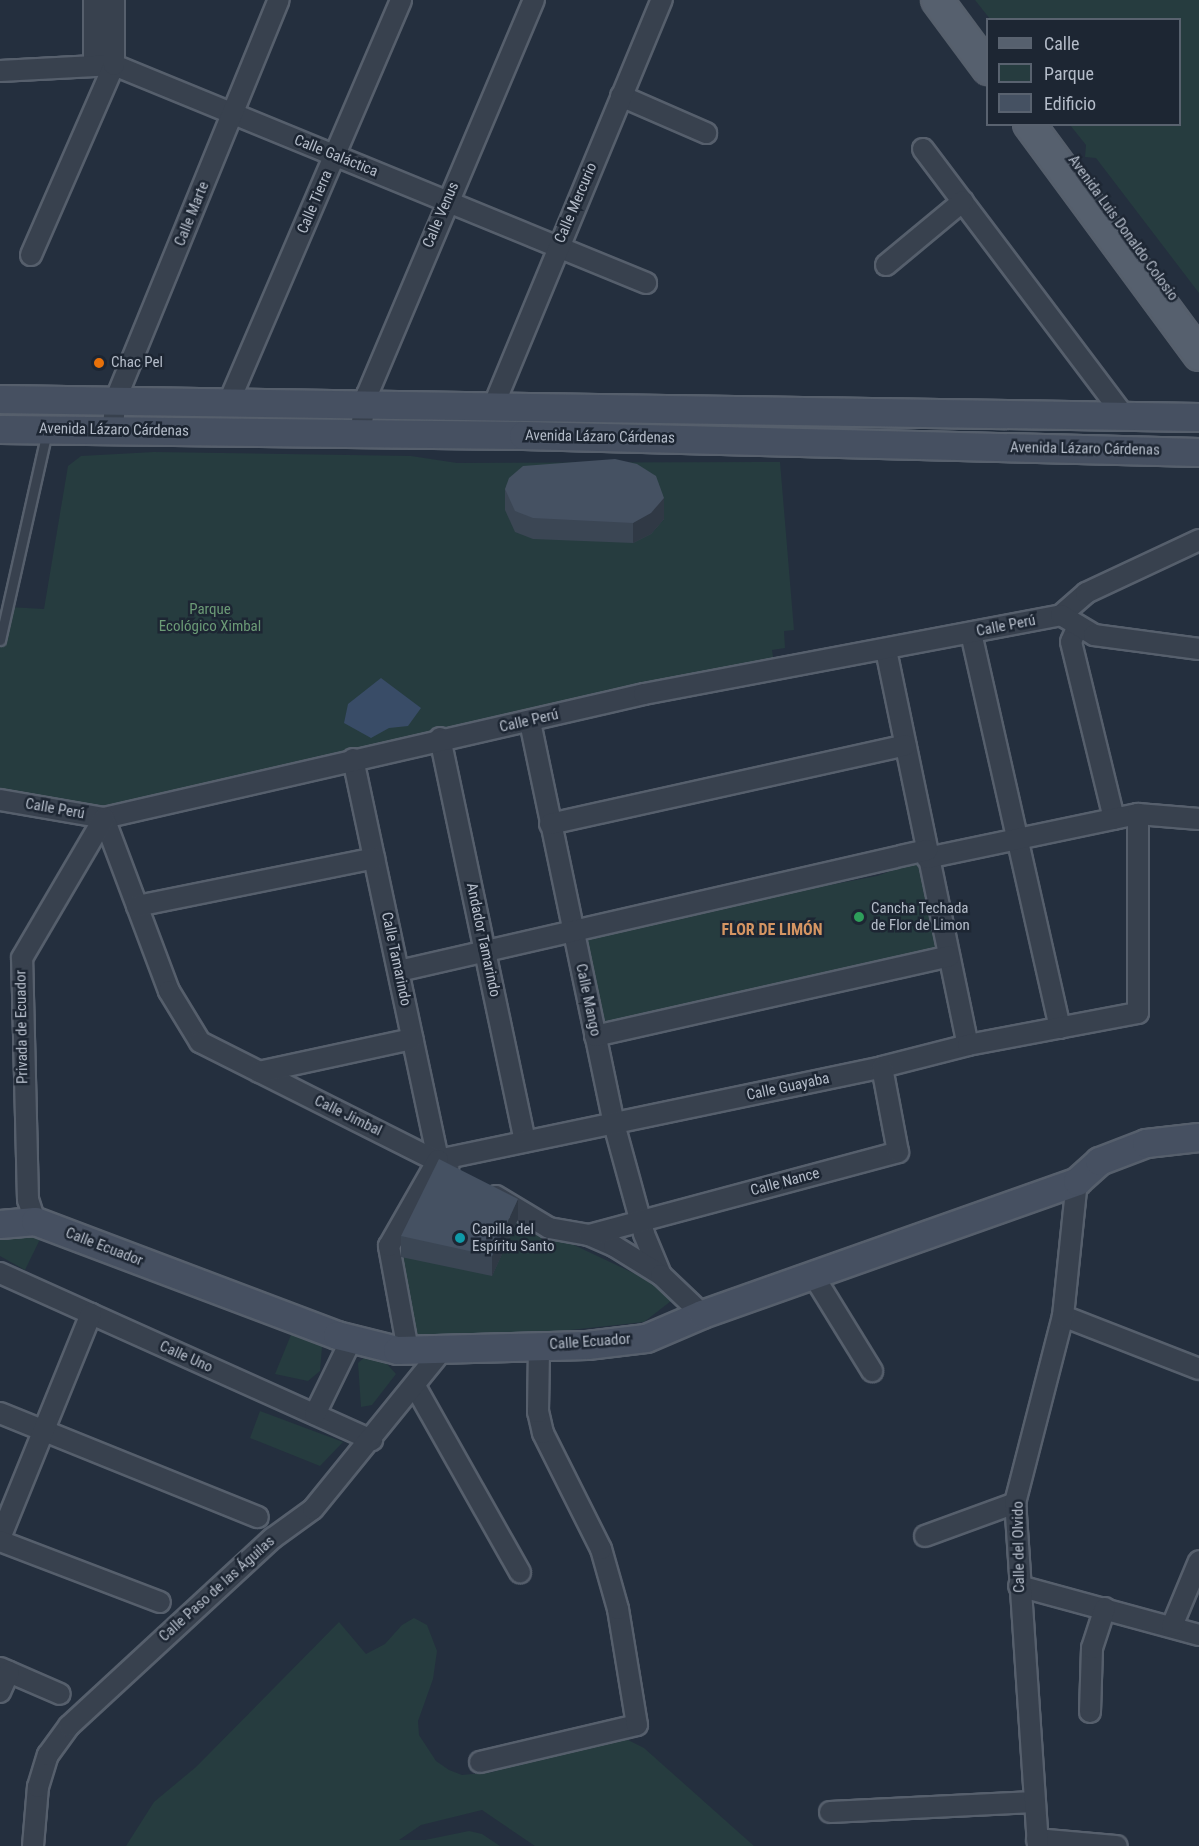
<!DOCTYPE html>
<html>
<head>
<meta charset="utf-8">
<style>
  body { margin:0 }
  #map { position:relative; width:1199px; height:1846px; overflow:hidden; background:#242f3e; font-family:"Roboto Condensed",sans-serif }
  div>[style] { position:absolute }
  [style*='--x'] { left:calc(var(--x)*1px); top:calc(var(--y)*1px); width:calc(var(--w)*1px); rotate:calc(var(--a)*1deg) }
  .green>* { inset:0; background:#263c3f }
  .water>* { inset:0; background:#394c67 }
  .roads { filter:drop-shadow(2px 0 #565f6c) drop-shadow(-2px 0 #565f6c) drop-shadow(0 2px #565f6c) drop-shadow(0 -2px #565f6c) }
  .lane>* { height:9px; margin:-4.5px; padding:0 4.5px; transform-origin:4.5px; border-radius:4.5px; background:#38414e }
  .street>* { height:20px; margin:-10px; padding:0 10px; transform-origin:10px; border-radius:10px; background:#38414e }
  .secondary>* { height:27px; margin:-13.5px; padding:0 13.5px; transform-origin:13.5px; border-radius:13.5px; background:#465061 }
  .primary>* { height:30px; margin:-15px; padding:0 15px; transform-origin:15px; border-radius:15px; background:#56606e }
  .wall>* { inset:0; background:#3b4654 }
  .shaded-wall>* { inset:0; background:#303945 }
  .building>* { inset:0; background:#455162 }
  .dots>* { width:16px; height:16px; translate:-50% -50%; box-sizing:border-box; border:3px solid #1d2633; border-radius:50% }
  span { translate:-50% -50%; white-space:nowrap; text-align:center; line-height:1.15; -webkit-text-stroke:5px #1d2633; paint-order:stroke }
  .street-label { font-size:15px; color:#b4bcc9 }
  .poi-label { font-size:15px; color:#b4bcc9 }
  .left { translate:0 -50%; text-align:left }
  .park-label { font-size:15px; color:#6b9a76 }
  .neighbourhood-label { font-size:16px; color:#d59563; font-weight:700 }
  .legend { position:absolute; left:986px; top:18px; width:195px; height:108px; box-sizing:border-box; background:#1d2633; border:2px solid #59626f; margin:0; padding:8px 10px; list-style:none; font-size:18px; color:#b4bcc9 }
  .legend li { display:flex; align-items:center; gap:12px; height:30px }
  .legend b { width:30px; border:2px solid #59626f }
</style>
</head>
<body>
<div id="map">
  <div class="green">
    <div style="clip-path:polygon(975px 0,1199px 0,1199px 293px,1096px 158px,1085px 157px,1086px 145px,1070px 125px,1180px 124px,1180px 20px,990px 19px)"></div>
    <div style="clip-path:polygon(154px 452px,411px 456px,457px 463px,780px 462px,794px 630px,784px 631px,785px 648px,772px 650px,775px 670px,113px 807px,0 797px,0 647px,8px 607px,44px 609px,68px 466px,81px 456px)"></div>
    <div style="clip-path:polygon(924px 859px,946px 953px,596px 1034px,576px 935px,759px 891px,824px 886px,877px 876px)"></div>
    <div style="clip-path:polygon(439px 1164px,574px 1245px,665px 1288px,671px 1301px,644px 1322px,459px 1342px,413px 1337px,398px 1247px)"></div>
    <div style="clip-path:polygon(0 1228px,44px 1231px,25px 1270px,0 1256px)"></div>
    <div style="clip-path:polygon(295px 1325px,317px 1338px,322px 1347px,320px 1371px,308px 1381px,275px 1374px)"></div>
    <div style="clip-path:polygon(366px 1356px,387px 1364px,396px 1374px,372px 1405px,361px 1407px,358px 1363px)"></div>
    <div style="clip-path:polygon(260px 1411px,343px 1442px,320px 1466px,250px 1438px)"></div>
    <div style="clip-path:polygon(414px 1618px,427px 1625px,437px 1651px,433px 1679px,418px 1721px,419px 1735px,436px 1761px,449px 1770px,462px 1775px,493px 1772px,551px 1751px,622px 1737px,644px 1748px,754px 1846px,535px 1846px,482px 1810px,421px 1825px,399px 1840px,425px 1840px,469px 1831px,482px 1834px,500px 1846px,126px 1846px,154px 1802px,196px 1767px,339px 1622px,366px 1654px,385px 1644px,402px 1625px)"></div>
  </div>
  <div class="water">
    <div style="clip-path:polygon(381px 678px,421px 708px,408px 726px,389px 728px,371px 738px,344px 723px,348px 704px)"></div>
  </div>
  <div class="roads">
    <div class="lane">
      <div style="--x:0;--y:640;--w:213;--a:-77.3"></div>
    </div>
    <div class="street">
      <div style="--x:94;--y:66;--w:66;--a:-90"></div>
      <div style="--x:0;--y:71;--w:114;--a:-3"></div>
      <div style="--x:114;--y:65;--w:575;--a:22.28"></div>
      <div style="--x:621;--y:96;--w:93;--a:23.5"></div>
      <div style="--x:923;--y:149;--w:334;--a:53"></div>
      <div style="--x:31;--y:255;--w:207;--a:-66.4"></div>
      <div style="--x:114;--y:65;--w:65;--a:-90"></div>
      <div style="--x:886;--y:265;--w:100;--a:-39.7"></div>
      <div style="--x:228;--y:404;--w:439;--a:-66.8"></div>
      <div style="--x:493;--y:407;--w:441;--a:-67.5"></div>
      <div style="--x:113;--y:430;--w:29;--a:-86"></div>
      <div style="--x:115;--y:401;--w:433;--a:-67.8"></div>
      <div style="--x:360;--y:433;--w:39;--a:-80"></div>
      <div style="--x:367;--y:395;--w:429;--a:-67.1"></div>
      <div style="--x:1061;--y:615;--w:33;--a:-41"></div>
      <div style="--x:1086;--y:593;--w:125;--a:-25.1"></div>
      <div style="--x:1078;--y:626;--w:17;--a:114"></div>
      <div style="--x:1071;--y:642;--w:182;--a:76.3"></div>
      <div style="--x:971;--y:633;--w:405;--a:77.3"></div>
      <div style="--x:886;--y:650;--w:403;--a:78.3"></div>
      <div style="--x:530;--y:722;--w:411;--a:78.2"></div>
      <div style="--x:614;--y:1124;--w:114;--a:74.7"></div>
      <div style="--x:644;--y:1234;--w:44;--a:67.5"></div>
      <div style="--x:440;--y:738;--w:412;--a:78.1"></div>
      <div style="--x:353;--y:759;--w:410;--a:78"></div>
      <div style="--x:0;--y:800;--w:106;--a:9.8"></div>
      <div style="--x:104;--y:818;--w:554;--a:-12.93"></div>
      <div style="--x:644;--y:694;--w:424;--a:-10.7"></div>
      <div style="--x:1061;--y:615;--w:39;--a:31"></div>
      <div style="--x:1094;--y:635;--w:106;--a:7.6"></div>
      <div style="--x:104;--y:818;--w:185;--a:69.4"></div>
      <div style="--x:169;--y:991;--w:60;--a:58.7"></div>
      <div style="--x:200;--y:1042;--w:278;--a:26.7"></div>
      <div style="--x:550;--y:824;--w:364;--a:-12.5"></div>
      <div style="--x:927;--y:858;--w:216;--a:-11.8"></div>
      <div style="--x:1138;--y:814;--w:61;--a:4.7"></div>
      <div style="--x:137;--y:906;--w:242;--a:-11.4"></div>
      <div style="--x:399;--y:971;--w:542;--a:-12.91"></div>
      <div style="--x:595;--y:1036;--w:363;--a:-12.7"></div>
      <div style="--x:259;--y:1072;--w:157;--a:-12.2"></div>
      <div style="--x:438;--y:1160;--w:454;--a:-11.8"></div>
      <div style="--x:882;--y:1067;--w:89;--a:-14.3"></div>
      <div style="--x:968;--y:1045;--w:173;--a:-10.7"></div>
      <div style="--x:1138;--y:1013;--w:199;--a:-90"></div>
      <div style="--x:496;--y:1196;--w:62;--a:31.1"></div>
      <div style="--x:549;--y:1228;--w:41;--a:9.9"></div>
      <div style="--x:589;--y:1235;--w:27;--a:24"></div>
      <div style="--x:614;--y:1246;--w:55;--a:31.7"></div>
      <div style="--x:661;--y:1275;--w:57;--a:43.6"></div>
      <div style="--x:35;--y:1221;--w:22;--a:-108"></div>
      <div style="--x:28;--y:1200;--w:242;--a:-91.4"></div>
      <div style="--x:22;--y:958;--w:162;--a:-59.6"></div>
      <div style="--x:589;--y:1235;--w:320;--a:-15"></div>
      <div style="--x:898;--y:1152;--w:86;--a:-100.7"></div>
      <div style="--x:0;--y:1273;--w:408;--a:24.2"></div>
      <div style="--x:813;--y:1275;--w:113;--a:58.4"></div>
      <div style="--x:1063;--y:1316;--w:146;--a:21.3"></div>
      <div style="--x:408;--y:1350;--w:106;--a:-100.4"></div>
      <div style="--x:389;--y:1246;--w:99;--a:-60.3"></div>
      <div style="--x:415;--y:1386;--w:214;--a:60.6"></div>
      <div style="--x:0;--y:1413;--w:278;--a:22"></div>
      <div style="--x:315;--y:1414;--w:85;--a:-64"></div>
      <div style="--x:925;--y:1536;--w:96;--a:-20.1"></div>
      <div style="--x:0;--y:1538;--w:242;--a:-67.9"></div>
      <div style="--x:0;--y:1541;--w:171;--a:20.9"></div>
      <div style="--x:1019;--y:1586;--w:187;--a:15.2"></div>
      <div style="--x:1172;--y:1626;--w:70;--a:-67.4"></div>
      <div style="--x:0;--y:1668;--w:65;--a:23.4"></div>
      <div style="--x:0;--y:1692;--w:22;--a:-66"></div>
      <div style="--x:1090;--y:1712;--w:64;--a:-88.2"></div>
      <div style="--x:1092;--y:1648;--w:42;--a:-72"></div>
      <div style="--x:480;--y:1762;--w:161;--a:-13.3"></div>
      <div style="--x:637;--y:1725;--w:118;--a:-99.3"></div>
      <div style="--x:618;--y:1609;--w:62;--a:-105.8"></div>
      <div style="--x:601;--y:1549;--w:130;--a:-116.6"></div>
      <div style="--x:543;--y:1433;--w:22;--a:-103"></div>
      <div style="--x:538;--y:1412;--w:67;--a:-89.1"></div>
      <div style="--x:830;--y:1812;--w:204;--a:-2.8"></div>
      <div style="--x:1037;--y:1839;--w:80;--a:5"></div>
      <div style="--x:33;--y:1846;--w:59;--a:-85.2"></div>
      <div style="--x:38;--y:1787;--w:34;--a:-73"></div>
      <div style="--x:48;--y:1755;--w:36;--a:-54"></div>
      <div style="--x:69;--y:1726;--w:277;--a:-42.7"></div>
      <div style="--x:273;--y:1538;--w:49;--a:-35.9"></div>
      <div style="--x:313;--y:1509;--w:205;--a:-50.9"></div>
      <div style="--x:1038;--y:1846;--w:344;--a:-93.8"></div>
      <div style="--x:1015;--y:1503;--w:193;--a:-75.6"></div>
      <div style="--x:1063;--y:1316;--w:136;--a:-84.1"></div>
    </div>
    <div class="secondary">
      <div style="--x:0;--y:399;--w:1199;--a:0.86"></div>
      <div style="--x:0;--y:429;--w:523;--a:0.66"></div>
      <div style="--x:523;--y:435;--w:676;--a:1.44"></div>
      <div style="--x:0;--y:1224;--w:35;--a:-5"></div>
      <div style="--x:35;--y:1221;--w:323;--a:20.7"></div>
      <div style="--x:337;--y:1335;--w:62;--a:14"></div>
      <div style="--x:397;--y:1350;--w:190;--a:-1.5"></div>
      <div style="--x:587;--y:1345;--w:59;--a:-6.8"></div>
      <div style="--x:646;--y:1338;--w:61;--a:-23.2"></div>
      <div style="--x:702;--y:1314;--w:398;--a:-19.5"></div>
      <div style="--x:1077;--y:1181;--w:30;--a:-42"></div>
      <div style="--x:1099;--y:1161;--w:50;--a:-21"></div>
      <div style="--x:1146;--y:1143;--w:53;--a:-6.5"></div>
    </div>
    <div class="primary">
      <div style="--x:937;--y:0;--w:86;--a:53.5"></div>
      <div style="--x:1029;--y:124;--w:287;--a:53.6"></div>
    </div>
  </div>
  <div class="wall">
    <div style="clip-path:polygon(505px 489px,664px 519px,651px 534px,633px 543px,533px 539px,515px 532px,505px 510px)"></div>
    <div style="clip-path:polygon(518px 1219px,492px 1276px,401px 1257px,401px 1236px)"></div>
  </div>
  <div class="shaded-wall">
    <div style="clip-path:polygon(664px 498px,664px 519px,651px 534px,633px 543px,633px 523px)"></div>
    <div style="clip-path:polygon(518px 1199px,518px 1219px,492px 1276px,492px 1256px)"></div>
  </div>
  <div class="building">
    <div style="clip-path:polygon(615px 459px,637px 464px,656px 476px,664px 498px,651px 513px,633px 523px,533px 518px,515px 511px,505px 489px,509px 478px,523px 466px)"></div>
    <div style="clip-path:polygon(439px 1159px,518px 1199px,492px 1256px,401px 1236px)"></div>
  </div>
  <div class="dots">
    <div style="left:99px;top:363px;background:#e8710a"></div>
    <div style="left:859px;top:917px;background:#2e9e5b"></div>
    <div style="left:460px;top:1238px;background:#0f9aa8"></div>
  </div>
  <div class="street-label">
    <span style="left:336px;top:156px;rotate:22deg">Calle Galáctica</span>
    <span style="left:315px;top:202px;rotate:-67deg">Calle Tierra</span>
    <span style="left:576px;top:203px;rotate:-67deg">Calle Mercurio</span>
    <span style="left:192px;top:214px;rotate:-68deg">Calle Marte</span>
    <span style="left:441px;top:215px;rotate:-67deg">Calle Venus</span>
    <span style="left:1123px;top:228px;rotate:54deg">Avenida Luis Donaldo Colosio</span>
    <span style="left:114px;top:430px;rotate:1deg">Avenida Lázaro Cárdenas</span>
    <span style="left:600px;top:437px;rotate:1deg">Avenida Lázaro Cárdenas</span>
    <span style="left:1085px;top:449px;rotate:1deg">Avenida Lázaro Cárdenas</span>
    <span style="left:1006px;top:626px;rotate:-11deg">Calle Perú</span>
    <span style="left:529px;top:721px;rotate:-13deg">Calle Perú</span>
    <span style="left:55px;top:809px;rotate:10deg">Calle Perú</span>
    <span style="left:483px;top:940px;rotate:78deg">Andador Tamarindo</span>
    <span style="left:396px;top:959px;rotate:78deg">Calle Tamarindo</span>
    <span style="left:588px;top:1000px;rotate:78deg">Calle Mango</span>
    <span style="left:22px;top:1027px;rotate:-91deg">Privada de Ecuador</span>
    <span style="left:788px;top:1087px;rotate:-12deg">Calle Guayaba</span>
    <span style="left:348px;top:1116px;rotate:26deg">Calle Jimbal</span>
    <span style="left:785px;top:1182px;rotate:-15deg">Calle Nance</span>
    <span style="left:104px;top:1247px;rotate:21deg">Calle Ecuador</span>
    <span style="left:590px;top:1342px;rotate:-4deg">Calle Ecuador</span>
    <span style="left:186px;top:1357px;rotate:24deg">Calle Uno</span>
    <span style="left:1019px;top:1547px;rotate:-91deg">Calle del Olvido</span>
    <span style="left:217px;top:1589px;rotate:-42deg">Calle Paso de las Águilas</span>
  </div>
  <div class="poi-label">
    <span class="left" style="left:111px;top:363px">Chac Pel</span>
    <span class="left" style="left:871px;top:917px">Cancha Techada<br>de Flor de Limon</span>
    <span class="left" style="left:472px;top:1238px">Capilla del<br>Espíritu Santo</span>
  </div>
  <div class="park-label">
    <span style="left:210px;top:618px">Parque<br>Ecológico Ximbal</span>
  </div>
  <div class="neighbourhood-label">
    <span style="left:772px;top:930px">FLOR DE LIMÓN</span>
  </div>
  <ul class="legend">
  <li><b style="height:8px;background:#56606e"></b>Calle</li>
  <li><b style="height:16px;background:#263c3f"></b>Parque</li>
  <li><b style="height:16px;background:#455162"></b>Edificio</li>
  </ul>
</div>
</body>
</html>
